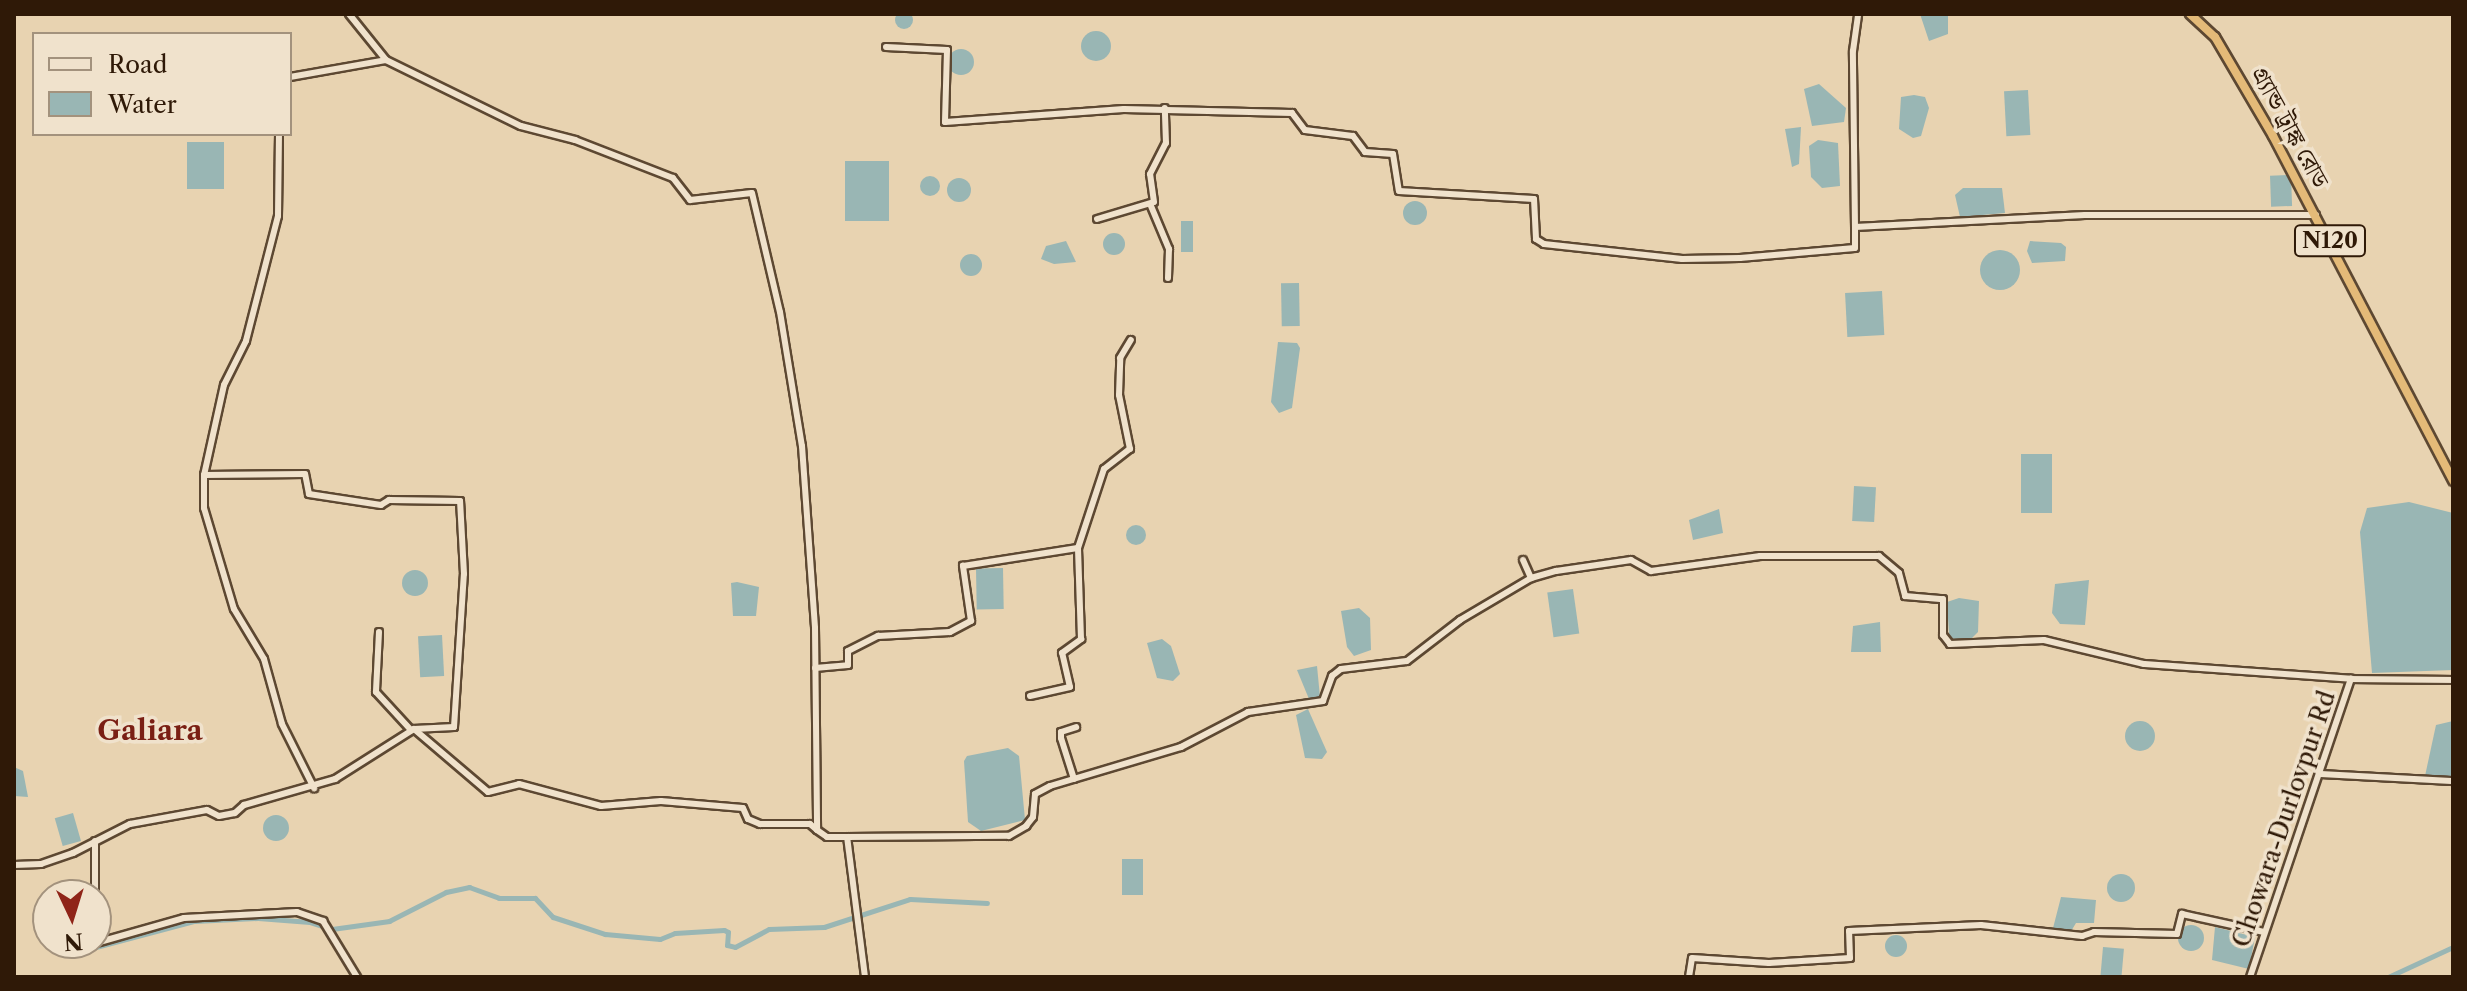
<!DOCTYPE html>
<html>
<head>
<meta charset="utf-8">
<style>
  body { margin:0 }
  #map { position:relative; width:2467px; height:991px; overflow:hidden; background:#e8d3b1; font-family:"Libre Caslon Text","Noto Serif Bengali",serif }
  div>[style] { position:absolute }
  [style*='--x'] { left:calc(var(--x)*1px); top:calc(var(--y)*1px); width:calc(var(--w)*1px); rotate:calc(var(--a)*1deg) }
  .water>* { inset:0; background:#99b6b4; transform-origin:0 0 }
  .round { border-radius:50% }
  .canal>* { height:5px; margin:-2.5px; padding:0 2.5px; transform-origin:2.5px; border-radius:2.5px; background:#99b6b4 }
  .roads { filter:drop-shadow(2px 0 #5d4832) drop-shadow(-2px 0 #5d4832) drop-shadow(0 2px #5d4832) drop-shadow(0 -2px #5d4832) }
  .minor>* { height:6px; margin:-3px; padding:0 3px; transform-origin:3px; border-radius:3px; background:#f0e2cc }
  .highway>* { height:8px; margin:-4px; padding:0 4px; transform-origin:4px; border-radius:4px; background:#e4ba78 }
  span { translate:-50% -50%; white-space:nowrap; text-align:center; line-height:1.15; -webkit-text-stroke:7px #f0e2cc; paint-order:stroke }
  .shield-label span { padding:2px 6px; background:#f0e2cc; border:2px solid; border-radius:6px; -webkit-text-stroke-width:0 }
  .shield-label { font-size:22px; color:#2f1907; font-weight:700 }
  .street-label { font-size:24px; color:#2f1907 }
  .quarter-label { font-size:28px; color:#7a1f14; font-weight:700 }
  .frame { position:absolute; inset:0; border:16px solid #2f1907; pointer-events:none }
  .legend { position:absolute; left:32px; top:32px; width:260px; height:104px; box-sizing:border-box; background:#f0e2cc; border:2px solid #a3927d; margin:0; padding:10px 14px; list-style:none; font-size:24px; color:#2f1907 }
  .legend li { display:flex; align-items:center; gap:16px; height:40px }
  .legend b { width:40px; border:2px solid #a3927d }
  .north { position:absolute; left:32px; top:879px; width:80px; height:80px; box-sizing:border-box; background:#f0e2cc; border:2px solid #a3927d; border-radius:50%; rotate:176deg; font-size:22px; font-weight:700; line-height:32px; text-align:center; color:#2f1907 }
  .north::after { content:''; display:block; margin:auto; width:28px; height:36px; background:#8f2418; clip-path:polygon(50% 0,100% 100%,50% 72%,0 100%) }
</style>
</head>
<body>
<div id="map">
  <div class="water">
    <div class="round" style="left:895px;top:11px;width:18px;height:18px"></div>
    <div style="clip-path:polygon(1920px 14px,1948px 14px,1948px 34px,1929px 41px)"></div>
    <div class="round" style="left:1081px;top:31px;width:30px;height:30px"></div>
    <div class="round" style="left:948px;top:49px;width:26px;height:26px"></div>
    <div style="clip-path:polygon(1819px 84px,1846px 108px,1844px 122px,1812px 126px,1804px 89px)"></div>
    <div style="left:2028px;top:90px;width:45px;height:24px;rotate:87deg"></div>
    <div style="clip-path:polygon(1914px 95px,1925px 97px,1929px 108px,1921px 136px,1913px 138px,1899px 129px,1901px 97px)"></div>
    <div style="clip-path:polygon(1801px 127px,1799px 164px,1792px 167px,1785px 129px)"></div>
    <div style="clip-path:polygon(1818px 140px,1838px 143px,1840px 186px,1822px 188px,1811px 177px,1809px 146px)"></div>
    <div style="left:187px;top:142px;width:37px;height:47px"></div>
    <div style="left:845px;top:161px;width:44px;height:60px"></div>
    <div style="left:2291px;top:175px;width:31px;height:21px;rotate:88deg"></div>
    <div class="round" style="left:920px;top:176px;width:20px;height:20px"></div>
    <div class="round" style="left:947px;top:178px;width:24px;height:24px"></div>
    <div style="clip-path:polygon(1963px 188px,2002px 188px,2005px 213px,1960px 217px,1955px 195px)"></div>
    <div class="round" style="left:1403px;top:201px;width:24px;height:24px"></div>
    <div style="left:1181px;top:221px;width:12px;height:31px"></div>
    <div class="round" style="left:1103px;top:233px;width:22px;height:22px"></div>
    <div style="clip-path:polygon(1066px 241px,1076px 262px,1054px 264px,1041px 259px,1046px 246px)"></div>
    <div style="clip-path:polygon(2030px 241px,2061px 243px,2066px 247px,2065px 261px,2032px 263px,2027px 251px)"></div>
    <div class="round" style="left:1980px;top:250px;width:40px;height:40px"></div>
    <div class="round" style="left:960px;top:254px;width:22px;height:22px"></div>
    <div style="left:1299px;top:283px;width:43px;height:18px;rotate:89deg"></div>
    <div style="left:1882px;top:291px;width:44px;height:37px;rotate:87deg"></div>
    <div style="clip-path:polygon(1278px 342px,1297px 343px,1300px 348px,1292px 408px,1279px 413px,1271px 402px)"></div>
    <div style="left:2021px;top:454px;width:31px;height:59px"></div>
    <div style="left:1854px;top:486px;width:22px;height:35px;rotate:3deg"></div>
    <div style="clip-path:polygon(2409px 502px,2453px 513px,2453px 670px,2372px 673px,2360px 532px,2367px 508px)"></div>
    <div style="clip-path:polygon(1719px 509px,1723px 533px,1693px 540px,1689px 520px)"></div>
    <div class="round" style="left:1126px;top:525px;width:20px;height:20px"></div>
    <div style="left:1003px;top:568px;width:41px;height:27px;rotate:89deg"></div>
    <div class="round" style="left:402px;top:570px;width:26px;height:26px"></div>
    <div style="clip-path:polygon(2089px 580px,2085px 625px,2060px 624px,2052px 613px,2055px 584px)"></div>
    <div style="clip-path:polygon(737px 582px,759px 587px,756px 616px,733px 616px,731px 583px)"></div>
    <div style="left:1573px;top:589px;width:45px;height:26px;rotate:82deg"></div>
    <div style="clip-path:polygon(1959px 598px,1979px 601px,1978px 632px,1969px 641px,1953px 640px,1949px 634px,1947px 602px)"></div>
    <div style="clip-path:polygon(1359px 608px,1370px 618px,1371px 650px,1354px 656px,1347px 647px,1341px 611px)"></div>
    <div style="clip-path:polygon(1880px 622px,1881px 652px,1851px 652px,1853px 626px)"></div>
    <div style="left:442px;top:635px;width:41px;height:24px;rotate:87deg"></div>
    <div style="clip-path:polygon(1162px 639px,1171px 646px,1180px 674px,1173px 681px,1157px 678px,1147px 643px)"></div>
    <div style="clip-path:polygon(1317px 666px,1320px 697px,1309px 699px,1297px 670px)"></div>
    <div style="clip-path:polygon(1308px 709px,1327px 752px,1322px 759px,1305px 758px,1296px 715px)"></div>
    <div style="clip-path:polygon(2453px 721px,2453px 777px,2425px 776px,2436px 725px)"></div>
    <div class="round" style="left:2125px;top:721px;width:30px;height:30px"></div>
    <div style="clip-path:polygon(1008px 748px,1019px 756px,1025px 820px,981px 831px,968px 822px,964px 761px,967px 756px)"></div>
    <div style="clip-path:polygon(14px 767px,23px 771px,28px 797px,14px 796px)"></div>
    <div style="left:73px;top:813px;width:29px;height:19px;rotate:74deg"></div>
    <div class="round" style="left:263px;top:815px;width:26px;height:26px"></div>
    <div style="left:1122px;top:859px;width:21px;height:36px"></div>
    <div class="round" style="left:2107px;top:874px;width:28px;height:28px"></div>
    <div style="clip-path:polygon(2061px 897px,2096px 900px,2094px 923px,2076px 923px,2070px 933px,2052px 932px)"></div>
    <div class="round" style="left:2178px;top:925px;width:26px;height:26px"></div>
    <div style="clip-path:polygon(2215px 927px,2255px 937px,2249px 969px,2212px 960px)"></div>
    <div class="round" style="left:1885px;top:935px;width:22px;height:22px"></div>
    <div style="left:2103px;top:947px;width:21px;height:30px;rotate:5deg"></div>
  </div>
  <div class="canal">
    <div style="--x:92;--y:948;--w:106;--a:-14.8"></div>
    <div style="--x:194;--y:921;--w:64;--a:-2.7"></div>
    <div style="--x:258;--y:918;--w:52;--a:4.4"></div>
    <div style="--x:310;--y:922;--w:23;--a:18"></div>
    <div style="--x:332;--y:929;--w:58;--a:-8"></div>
    <div style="--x:389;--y:921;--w:64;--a:-27"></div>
    <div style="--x:446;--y:892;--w:24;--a:-12"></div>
    <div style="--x:469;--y:887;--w:32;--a:20"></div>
    <div style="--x:499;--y:898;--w:36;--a:0"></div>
    <div style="--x:535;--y:898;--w:26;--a:47"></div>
    <div style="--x:553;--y:917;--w:55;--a:18.1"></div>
    <div style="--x:605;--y:934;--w:55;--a:5.2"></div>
    <div style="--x:660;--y:939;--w:16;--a:-22"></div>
    <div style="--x:675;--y:933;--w:49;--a:-3.5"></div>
    <div style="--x:724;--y:930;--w:4;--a:27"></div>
    <div style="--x:728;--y:932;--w:13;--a:94"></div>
    <div style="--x:727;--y:945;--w:8;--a:14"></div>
    <div style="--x:735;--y:947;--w:38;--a:-28"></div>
    <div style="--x:769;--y:929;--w:55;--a:-2.1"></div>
    <div style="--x:824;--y:927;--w:90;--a:-18"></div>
    <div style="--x:910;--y:899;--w:77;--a:3"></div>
    <div style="--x:2388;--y:977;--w:72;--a:-24.8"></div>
  </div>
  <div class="roads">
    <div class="minor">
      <div style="--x:349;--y:14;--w:59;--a:51.2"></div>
      <div style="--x:886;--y:47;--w:61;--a:2.8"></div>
      <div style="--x:947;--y:50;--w:72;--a:91.6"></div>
      <div style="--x:945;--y:122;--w:179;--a:-4.2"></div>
      <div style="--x:1124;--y:109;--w:168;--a:1.4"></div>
      <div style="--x:1292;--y:113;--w:21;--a:53"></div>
      <div style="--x:1305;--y:130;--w:48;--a:7.1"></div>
      <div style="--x:1353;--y:136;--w:20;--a:53"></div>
      <div style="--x:1365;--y:152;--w:28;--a:4"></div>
      <div style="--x:1393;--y:154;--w:37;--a:81"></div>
      <div style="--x:1399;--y:191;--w:135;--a:3.4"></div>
      <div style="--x:1534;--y:199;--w:40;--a:87.1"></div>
      <div style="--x:1536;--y:239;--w:9;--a:32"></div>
      <div style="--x:1544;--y:244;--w:139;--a:6.2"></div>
      <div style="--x:1682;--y:259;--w:58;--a:-1"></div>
      <div style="--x:1740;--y:258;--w:115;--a:-5"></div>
      <div style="--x:1855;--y:248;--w:21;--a:-90"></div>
      <div style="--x:1855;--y:227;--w:230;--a:-3"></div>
      <div style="--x:2085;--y:215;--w:231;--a:0"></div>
      <div style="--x:290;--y:77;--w:97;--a:-10"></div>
      <div style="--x:386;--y:60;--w:150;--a:26.1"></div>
      <div style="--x:521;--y:126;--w:56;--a:14.5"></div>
      <div style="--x:575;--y:140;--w:105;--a:21.2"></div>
      <div style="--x:673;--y:178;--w:28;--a:52"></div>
      <div style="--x:690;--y:200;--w:62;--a:-6.4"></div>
      <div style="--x:752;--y:193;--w:122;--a:76.8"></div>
      <div style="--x:780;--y:312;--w:136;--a:80.7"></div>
      <div style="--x:802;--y:446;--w:182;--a:85.9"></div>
      <div style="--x:815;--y:628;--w:202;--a:89.4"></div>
      <div style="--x:817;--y:830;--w:12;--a:35"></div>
      <div style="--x:827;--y:837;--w:20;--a:0"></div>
      <div style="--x:279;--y:134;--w:82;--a:90.7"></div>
      <div style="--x:278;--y:216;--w:129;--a:104.4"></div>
      <div style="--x:246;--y:341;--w:49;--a:116.6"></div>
      <div style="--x:224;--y:385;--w:92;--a:102.5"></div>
      <div style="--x:204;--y:475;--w:33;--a:90"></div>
      <div style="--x:204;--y:508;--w:105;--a:73.5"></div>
      <div style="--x:234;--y:609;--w:58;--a:59"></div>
      <div style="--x:264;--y:659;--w:67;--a:74.5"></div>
      <div style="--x:282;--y:724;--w:72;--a:63.4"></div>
      <div style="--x:1151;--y:206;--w:47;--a:67.3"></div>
      <div style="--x:1169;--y:249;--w:29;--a:92"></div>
      <div style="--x:1097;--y:219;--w:59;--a:-16.6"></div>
      <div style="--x:1154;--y:202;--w:28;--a:-98"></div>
      <div style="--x:1150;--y:174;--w:35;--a:-63"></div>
      <div style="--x:1166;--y:143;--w:35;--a:-92"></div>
      <div style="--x:1855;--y:227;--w:176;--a:-90.7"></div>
      <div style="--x:1853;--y:51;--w:37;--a:-82"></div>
      <div style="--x:1523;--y:560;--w:20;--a:66"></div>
      <div style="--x:379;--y:632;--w:60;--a:92.9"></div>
      <div style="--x:376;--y:692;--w:52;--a:47.4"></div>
      <div style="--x:815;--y:668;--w:33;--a:-5"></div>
      <div style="--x:848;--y:665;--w:14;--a:-90"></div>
      <div style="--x:848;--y:651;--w:34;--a:-27"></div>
      <div style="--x:878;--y:636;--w:72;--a:-3.2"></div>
      <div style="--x:950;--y:632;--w:24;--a:-28"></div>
      <div style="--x:971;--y:621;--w:56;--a:-98.3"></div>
      <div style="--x:963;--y:566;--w:116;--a:-8.9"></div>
      <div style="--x:1078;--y:548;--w:83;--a:-71.8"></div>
      <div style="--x:1104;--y:469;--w:33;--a:-38"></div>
      <div style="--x:1130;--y:449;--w:55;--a:-101.5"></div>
      <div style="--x:1119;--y:395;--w:37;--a:-88"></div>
      <div style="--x:1120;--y:358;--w:21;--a:-59"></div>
      <div style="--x:1030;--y:696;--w:41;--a:-12.7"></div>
      <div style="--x:1070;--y:687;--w:35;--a:-103"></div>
      <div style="--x:1062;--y:653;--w:24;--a:-36"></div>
      <div style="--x:1081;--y:639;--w:91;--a:-91.9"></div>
      <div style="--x:414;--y:729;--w:97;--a:40.4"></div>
      <div style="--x:488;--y:792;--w:32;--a:-14"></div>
      <div style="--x:519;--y:784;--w:85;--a:15"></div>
      <div style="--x:601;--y:806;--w:60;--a:-4.8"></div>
      <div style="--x:661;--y:801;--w:82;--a:4.9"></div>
      <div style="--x:743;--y:808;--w:12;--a:66"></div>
      <div style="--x:748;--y:819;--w:13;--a:23"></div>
      <div style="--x:760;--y:824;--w:50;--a:0"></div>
      <div style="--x:810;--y:824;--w:8;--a:40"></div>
      <div style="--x:2319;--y:774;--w:134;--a:3"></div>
      <div style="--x:1074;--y:779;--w:43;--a:-107.6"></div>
      <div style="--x:1061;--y:738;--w:6;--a:-90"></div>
      <div style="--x:1061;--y:732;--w:16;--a:-18"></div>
      <div style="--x:95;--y:841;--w:54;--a:90"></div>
      <div style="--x:14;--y:865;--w:27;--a:-2"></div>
      <div style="--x:41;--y:864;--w:34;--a:-19"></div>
      <div style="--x:73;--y:853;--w:64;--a:-27"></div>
      <div style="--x:130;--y:824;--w:78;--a:-10.3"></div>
      <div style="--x:207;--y:810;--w:13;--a:27"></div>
      <div style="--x:219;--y:816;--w:16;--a:-11"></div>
      <div style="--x:235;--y:813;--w:12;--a:-42"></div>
      <div style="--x:244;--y:805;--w:95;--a:-15.9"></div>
      <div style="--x:335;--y:779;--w:93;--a:-32.3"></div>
      <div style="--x:414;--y:729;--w:40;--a:-2.9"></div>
      <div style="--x:454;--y:727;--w:153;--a:-86.3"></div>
      <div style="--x:464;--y:574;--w:73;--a:-93.1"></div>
      <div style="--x:460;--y:501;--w:71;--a:-179.2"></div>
      <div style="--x:389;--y:500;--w:9;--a:148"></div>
      <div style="--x:381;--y:505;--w:73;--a:-171.3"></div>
      <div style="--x:309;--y:494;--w:20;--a:-101"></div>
      <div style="--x:305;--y:474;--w:101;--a:179.4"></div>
      <div style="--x:96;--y:943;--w:91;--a:-15.9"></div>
      <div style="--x:184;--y:918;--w:113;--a:-3"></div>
      <div style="--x:297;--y:912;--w:28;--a:19"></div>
      <div style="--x:323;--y:921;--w:66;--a:58.7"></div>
      <div style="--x:865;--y:977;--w:141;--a:-97.3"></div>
      <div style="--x:847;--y:837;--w:162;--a:-0.4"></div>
      <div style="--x:1009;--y:836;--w:20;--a:-30"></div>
      <div style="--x:1026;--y:826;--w:11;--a:-52"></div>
      <div style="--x:1033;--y:817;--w:23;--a:-85"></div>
      <div style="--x:1035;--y:794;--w:17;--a:-28"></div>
      <div style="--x:1050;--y:786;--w:137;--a:-16.6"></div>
      <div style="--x:1181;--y:747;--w:76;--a:-27.6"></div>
      <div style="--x:1248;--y:712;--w:76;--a:-8.3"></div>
      <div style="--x:1323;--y:701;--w:27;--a:-70"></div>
      <div style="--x:1332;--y:676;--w:11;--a:-38"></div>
      <div style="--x:1341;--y:669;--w:66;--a:-6.9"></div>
      <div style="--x:1407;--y:661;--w:67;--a:-37.7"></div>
      <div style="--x:1460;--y:620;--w:82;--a:-30.6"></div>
      <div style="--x:1531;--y:578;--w:26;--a:-16"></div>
      <div style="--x:1556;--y:571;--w:76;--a:-8.3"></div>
      <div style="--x:1631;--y:560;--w:23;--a:29"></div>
      <div style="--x:1651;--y:571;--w:110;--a:-7.8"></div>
      <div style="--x:1760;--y:556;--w:119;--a:0"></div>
      <div style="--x:1879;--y:556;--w:26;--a:40"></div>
      <div style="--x:1899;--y:573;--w:24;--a:75"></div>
      <div style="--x:1905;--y:596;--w:38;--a:5"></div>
      <div style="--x:1943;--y:599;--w:36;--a:90"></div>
      <div style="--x:1943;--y:635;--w:11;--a:52"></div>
      <div style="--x:1950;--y:644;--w:94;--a:-2.4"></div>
      <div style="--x:2044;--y:640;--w:103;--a:13.5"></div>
      <div style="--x:2144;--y:664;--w:208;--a:4.1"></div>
      <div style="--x:1689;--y:977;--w:19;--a:-81"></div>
      <div style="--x:1692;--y:958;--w:77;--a:3.7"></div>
      <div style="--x:1769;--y:963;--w:81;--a:-3.5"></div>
      <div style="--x:1850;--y:958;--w:27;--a:-92"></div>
      <div style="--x:1849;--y:931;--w:132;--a:-2.6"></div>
      <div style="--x:1981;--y:925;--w:102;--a:6.2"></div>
      <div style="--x:2082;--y:936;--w:13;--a:-18"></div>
      <div style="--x:2094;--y:932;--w:83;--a:1.4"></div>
      <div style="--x:2177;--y:934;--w:21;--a:-76"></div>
      <div style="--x:2182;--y:914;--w:84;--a:12.4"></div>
      <div style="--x:2250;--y:977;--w:315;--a:-71.3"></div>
      <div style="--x:2351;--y:679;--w:102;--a:0.6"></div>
    </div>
    <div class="highway">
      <div style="--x:2190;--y:14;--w:34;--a:43"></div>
      <div style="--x:2215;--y:37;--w:115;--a:59.6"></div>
      <div style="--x:2273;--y:136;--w:389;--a:62.4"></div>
    </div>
  </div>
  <div class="shield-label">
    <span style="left:2330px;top:241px">N120</span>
  </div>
  <div class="street-label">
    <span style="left:2290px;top:127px;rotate:61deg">গ্র্যান্ড ট্রাঙ্ক রোড</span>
    <span style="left:2284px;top:819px;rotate:-71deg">Chowara-Durlovpur Rd</span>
  </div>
  <div class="quarter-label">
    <span style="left:150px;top:730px">Galiara</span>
  </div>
  <div class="frame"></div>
  <ul class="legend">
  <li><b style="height:10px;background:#f0e2cc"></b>Road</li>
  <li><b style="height:22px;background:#99b6b4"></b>Water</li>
  </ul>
  <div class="north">N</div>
</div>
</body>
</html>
